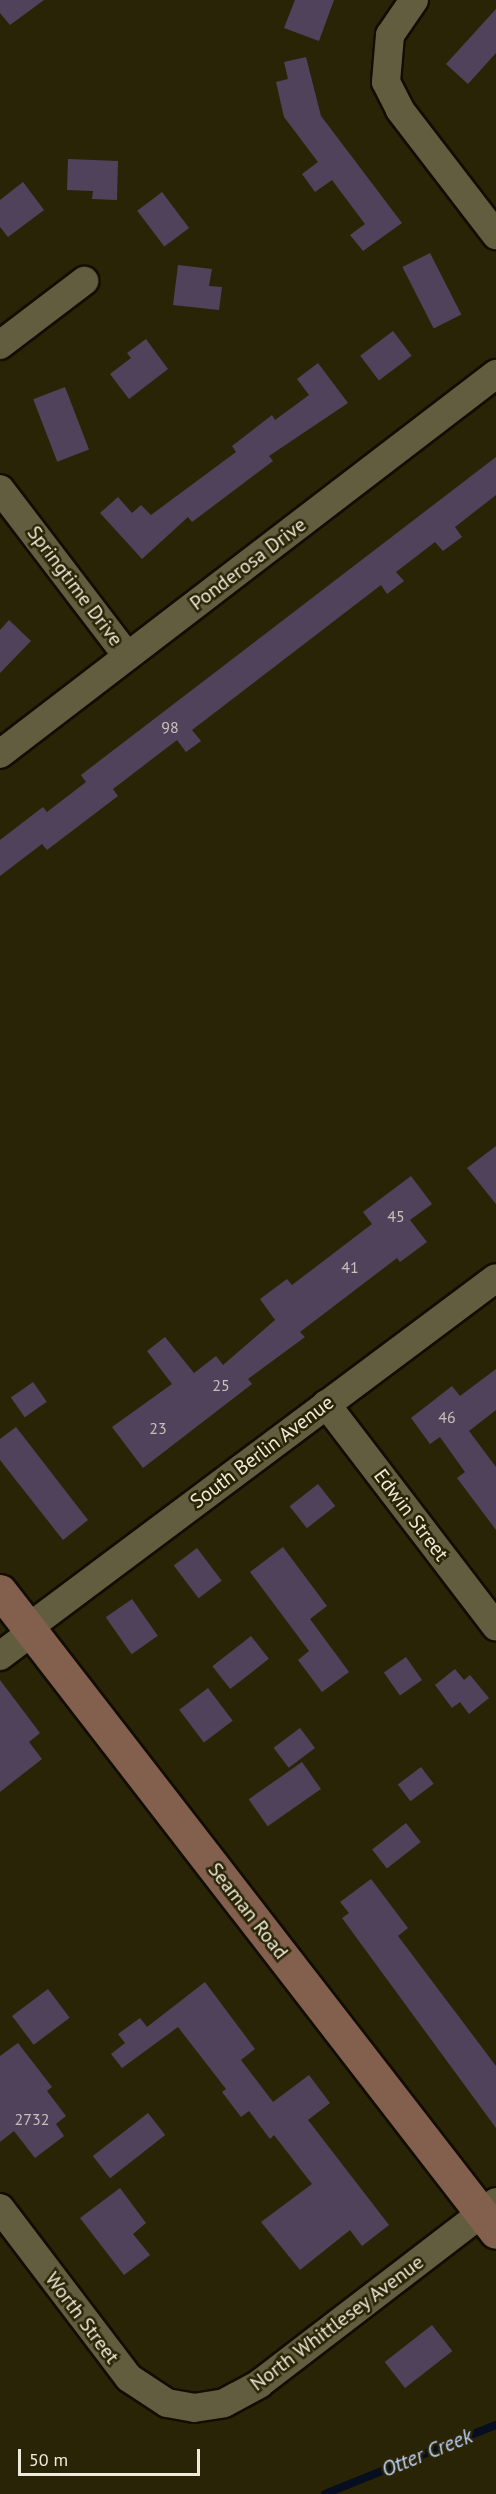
<!DOCTYPE html>
<html>
<head>
<meta charset="utf-8">
<style>
  body { margin:0 }
  #map { position:relative; width:496px; height:2494px; overflow:hidden; background:#2a2406; font-family:"PT Sans",sans-serif }
  div>[style] { position:absolute }
  [style*='--x'] { left:calc(var(--x)*1px); top:calc(var(--y)*1px); width:calc(var(--w)*1px); rotate:calc(var(--a)*1deg) }
  .stream>* { height:8px; margin:-4px; padding:0 4px; transform-origin:4px; border-radius:4px; background:#060e20 }
  .building>* { inset:0; background:#51425b; transform-origin:0 0 }
  .roads { filter:drop-shadow(2px 0 #120d00) drop-shadow(-2px 0 #120d00) drop-shadow(0 2px #120d00) drop-shadow(0 -2px #120d00) }
  .street>* { height:28px; margin:-14px; padding:0 14px; transform-origin:14px; border-radius:14px; background:#635d3f }
  .secondary>* { height:33px; margin:-16.5px; padding:0 16.5px; transform-origin:16.5px; border-radius:16.5px; background:#83604d }
  span { translate:-50% -50%; white-space:nowrap; text-align:center; line-height:1.15; -webkit-text-stroke:5px #2a2406; paint-order:stroke }
  .number-label { font-size:16px; color:#c7c1ba }
  .number-label span { -webkit-text-stroke-width:0 }
  .street-label { font-size:20px; color:#eeebda }
  .water-label { font-size:21px; color:#bed2f7; font-style:italic }
  .scale { position:absolute; left:18px; top:2449px; width:182px; height:27px; box-sizing:border-box; border:3px solid #eeebda; border-top:0; padding-left:8px; font-size:18px; line-height:21px; white-space:nowrap; color:#eeebda; -webkit-text-stroke:4px #2a2406; paint-order:stroke }
</style>
</head>
<body>
<div id="map">
  <div class="stream">
    <div style="--x:325;--y:2494;--w:184;--a:-22"></div>
  </div>
  <div class="building">
    <div style="clip-path:polygon(0 0,44px 0,10px 25px,0 13px)"></div>
    <div style="clip-path:polygon(295px 0,334px 0,319px 41px,284px 28px)"></div>
    <div style="clip-path:polygon(496px 9px,496px 53px,468px 84px,446px 64px)"></div>
    <div style="clip-path:polygon(306px 57px,321px 116px,402px 223px,363px 251px,350px 235px,365px 224px,332px 180px,315px 192px,302px 174px,318px 162px,284px 117px,276px 82px,288px 79px,284px 62px)"></div>
    <div style="clip-path:polygon(68px 159px,118px 161px,117px 200px,92px 199px,93px 191px,67px 190px)"></div>
    <div style="clip-path:polygon(23px 182px,44px 210px,8px 237px,0 227px,0 200px)"></div>
    <div style="left:162px;top:192px;width:45px;height:31px;rotate:53deg"></div>
    <div style="left:430px;top:253px;width:69px;height:31px;rotate:63deg"></div>
    <div style="clip-path:polygon(178px 265px,212px 269px,209px 286px,222px 287px,219px 310px,173px 305px)"></div>
    <div style="left:393px;top:331px;width:31px;height:41px;rotate:53deg"></div>
    <div style="clip-path:polygon(146px 339px,168px 369px,129px 399px,110px 374px,131px 358px,127px 353px)"></div>
    <div style="clip-path:polygon(318px 363px,348px 403px,269px 456px,273px 461px,192px 522px,188px 517px,142px 559px,100px 513px,118px 497px,132px 513px,141px 505px,151px 515px,236px 452px,232px 446px,272px 415px,275px 420px,309px 395px,297px 379px)"></div>
    <div style="left:65px;top:387px;width:67px;height:34px;rotate:69deg"></div>
    <div style="clip-path:polygon(496px 457px,496px 495px,455px 527px,462px 537px,443px 551px,435px 542px,396px 572px,404px 581px,387px 594px,381px 585px,192px 730px,201px 741px,186px 752px,177px 740px,113px 789px,118px 796px,47px 850px,42px 844px,0 876px,0 840px,43px 807px,47px 812px,86px 782px,81px 775px)"></div>
    <div style="clip-path:polygon(9px 620px,31px 641px,0 673px,0 630px)"></div>
    <div style="clip-path:polygon(496px 1146px,496px 1204px,467px 1168px)"></div>
    <div style="clip-path:polygon(411px 1176px,432px 1204px,410px 1220px,427px 1242px,400px 1262px,397px 1258px,317px 1319px,300px 1332px,305px 1337px,248px 1379px,252px 1384px,143px 1468px,112px 1427px,172px 1384px,147px 1351px,165px 1337px,194px 1373px,216px 1356px,223px 1365px,275px 1320px,260px 1299px,287px 1279px,292px 1285px,372px 1224px,363px 1212px)"></div>
    <div style="clip-path:polygon(496px 1369px,496px 1410px,469px 1431px,496px 1467px,496px 1530px,457px 1478px,465px 1472px,440px 1437px,430px 1444px,411px 1418px,452px 1386px,460px 1396px)"></div>
    <div style="left:33px;top:1382px;width:24px;height:27px;rotate:55deg"></div>
    <div style="clip-path:polygon(16px 1427px,88px 1520px,63px 1540px,0 1460px,0 1439px)"></div>
    <div style="left:318px;top:1484px;width:28px;height:36px;rotate:52deg"></div>
    <div style="clip-path:polygon(283px 1547px,327px 1606px,310px 1619px,349px 1672px,322px 1692px,298px 1660px,309px 1651px,250px 1572px)"></div>
    <div style="left:197px;top:1548px;width:41px;height:29px;rotate:53deg"></div>
    <div style="left:132px;top:1599px;width:45px;height:32px;rotate:55deg"></div>
    <div style="left:251px;top:1636px;width:29px;height:49px;rotate:52deg"></div>
    <div style="left:406px;top:1657px;width:28px;height:27px;rotate:55deg"></div>
    <div style="clip-path:polygon(455px 1669px,464px 1680px,470px 1675px,489px 1698px,469px 1714px,460px 1702px,452px 1708px,435px 1685px)"></div>
    <div style="clip-path:polygon(0 1680px,40px 1733px,29px 1742px,42px 1759px,0 1792px)"></div>
    <div style="left:208px;top:1688px;width:41px;height:36px;rotate:53deg"></div>
    <div style="left:300px;top:1728px;width:25px;height:33px;rotate:53deg"></div>
    <div style="left:302px;top:1762px;width:33px;height:65px;rotate:55deg"></div>
    <div style="left:421px;top:1767px;width:21px;height:29px;rotate:53deg"></div>
    <div style="left:406px;top:1823px;width:24px;height:43px;rotate:52deg"></div>
    <div style="clip-path:polygon(371px 1879px,408px 1928px,398px 1936px,496px 2066px,496px 2128px,342px 1918px,349px 1913px,340px 1902px)"></div>
    <div style="clip-path:polygon(205px 1982px,255px 2049px,241px 2060px,273px 2102px,309px 2075px,330px 2103px,308px 2120px,389px 2225px,362px 2246px,350px 2230px,300px 2270px,261px 2222px,312px 2184px,274px 2135px,270px 2139px,249px 2111px,241px 2117px,222px 2092px,226px 2089px,178px 2027px,122px 2068px,111px 2054px,125px 2043px,118px 2034px,140px 2018px,147px 2027px)"></div>
    <div style="left:48px;top:1989px;width:36px;height:45px;rotate:53deg"></div>
    <div style="clip-path:polygon(18px 2043px,52px 2087px,47px 2091px,66px 2116px,56px 2124px,64px 2136px,35px 2158px,14px 2131px,0 2142px,0 2056px)"></div>
    <div style="left:148px;top:2113px;width:28px;height:70px;rotate:52deg"></div>
    <div style="clip-path:polygon(120px 2188px,146px 2223px,133px 2234px,150px 2255px,124px 2275px,80px 2218px)"></div>
    <div style="left:432px;top:2325px;width:33px;height:60px;rotate:52deg"></div>
  </div>
  <div class="roads">
    <div class="street">
      <div style="--x:414;--y:0;--w:42;--a:124.4"></div>
      <div style="--x:390;--y:35;--w:47;--a:94.9"></div>
      <div style="--x:386;--y:82;--w:31;--a:63"></div>
      <div style="--x:400;--y:110;--w:158;--a:52.5"></div>
      <div style="--x:0;--y:345;--w:106;--a:-37.3"></div>
      <div style="--x:0;--y:489;--w:210;--a:52.7"></div>
      <div style="--x:0;--y:754;--w:625;--a:-37.46"></div>
      <div style="--x:326;--y:1404;--w:280;--a:52.6"></div>
      <div style="--x:28;--y:1628;--w:584;--a:-36.79"></div>
      <div style="--x:0;--y:1656;--w:40;--a:-37"></div>
      <div style="--x:0;--y:2208;--w:213;--a:52.8"></div>
      <div style="--x:129;--y:2378;--w:45;--a:33.3"></div>
      <div style="--x:167;--y:2403;--w:27;--a:10"></div>
      <div style="--x:194;--y:2408;--w:30;--a:-9"></div>
      <div style="--x:224;--y:2403;--w:40;--a:-28"></div>
      <div style="--x:259;--y:2384;--w:299;--a:-37.5"></div>
    </div>
    <div class="secondary">
      <div style="--x:0;--y:1591;--w:810;--a:52.27"></div>
    </div>
  </div>
  <div class="number-label">
    <span style="left:170px;top:727px">98</span>
    <span style="left:396px;top:1216px">45</span>
    <span style="left:350px;top:1267px">41</span>
    <span style="left:221px;top:1385px">25</span>
    <span style="left:447px;top:1417px">46</span>
    <span style="left:158px;top:1428px">23</span>
    <span style="left:32px;top:2119px">2732</span>
  </div>
  <div class="street-label">
    <span style="left:248px;top:564px;rotate:-37deg">Ponderosa Drive</span>
    <span style="left:75px;top:586px;rotate:53deg">Springtime Drive</span>
    <span style="left:262px;top:1452px;rotate:-37deg">South Berlin Avenue</span>
    <span style="left:411px;top:1515px;rotate:53deg">Edwin Street</span>
    <span style="left:248px;top:1911px;rotate:52deg">Seaman Road</span>
    <span style="left:82px;top:2318px;rotate:53deg">Worth Street</span>
    <span style="left:337px;top:2323px;rotate:-37deg">North Whittlesey Avenue</span>
  </div>
  <div class="water-label">
    <span style="left:427px;top:2453px;rotate:-22deg">Otter Creek</span>
  </div>
  <div class="scale">50 m</div>
</div>
</body>
</html>
